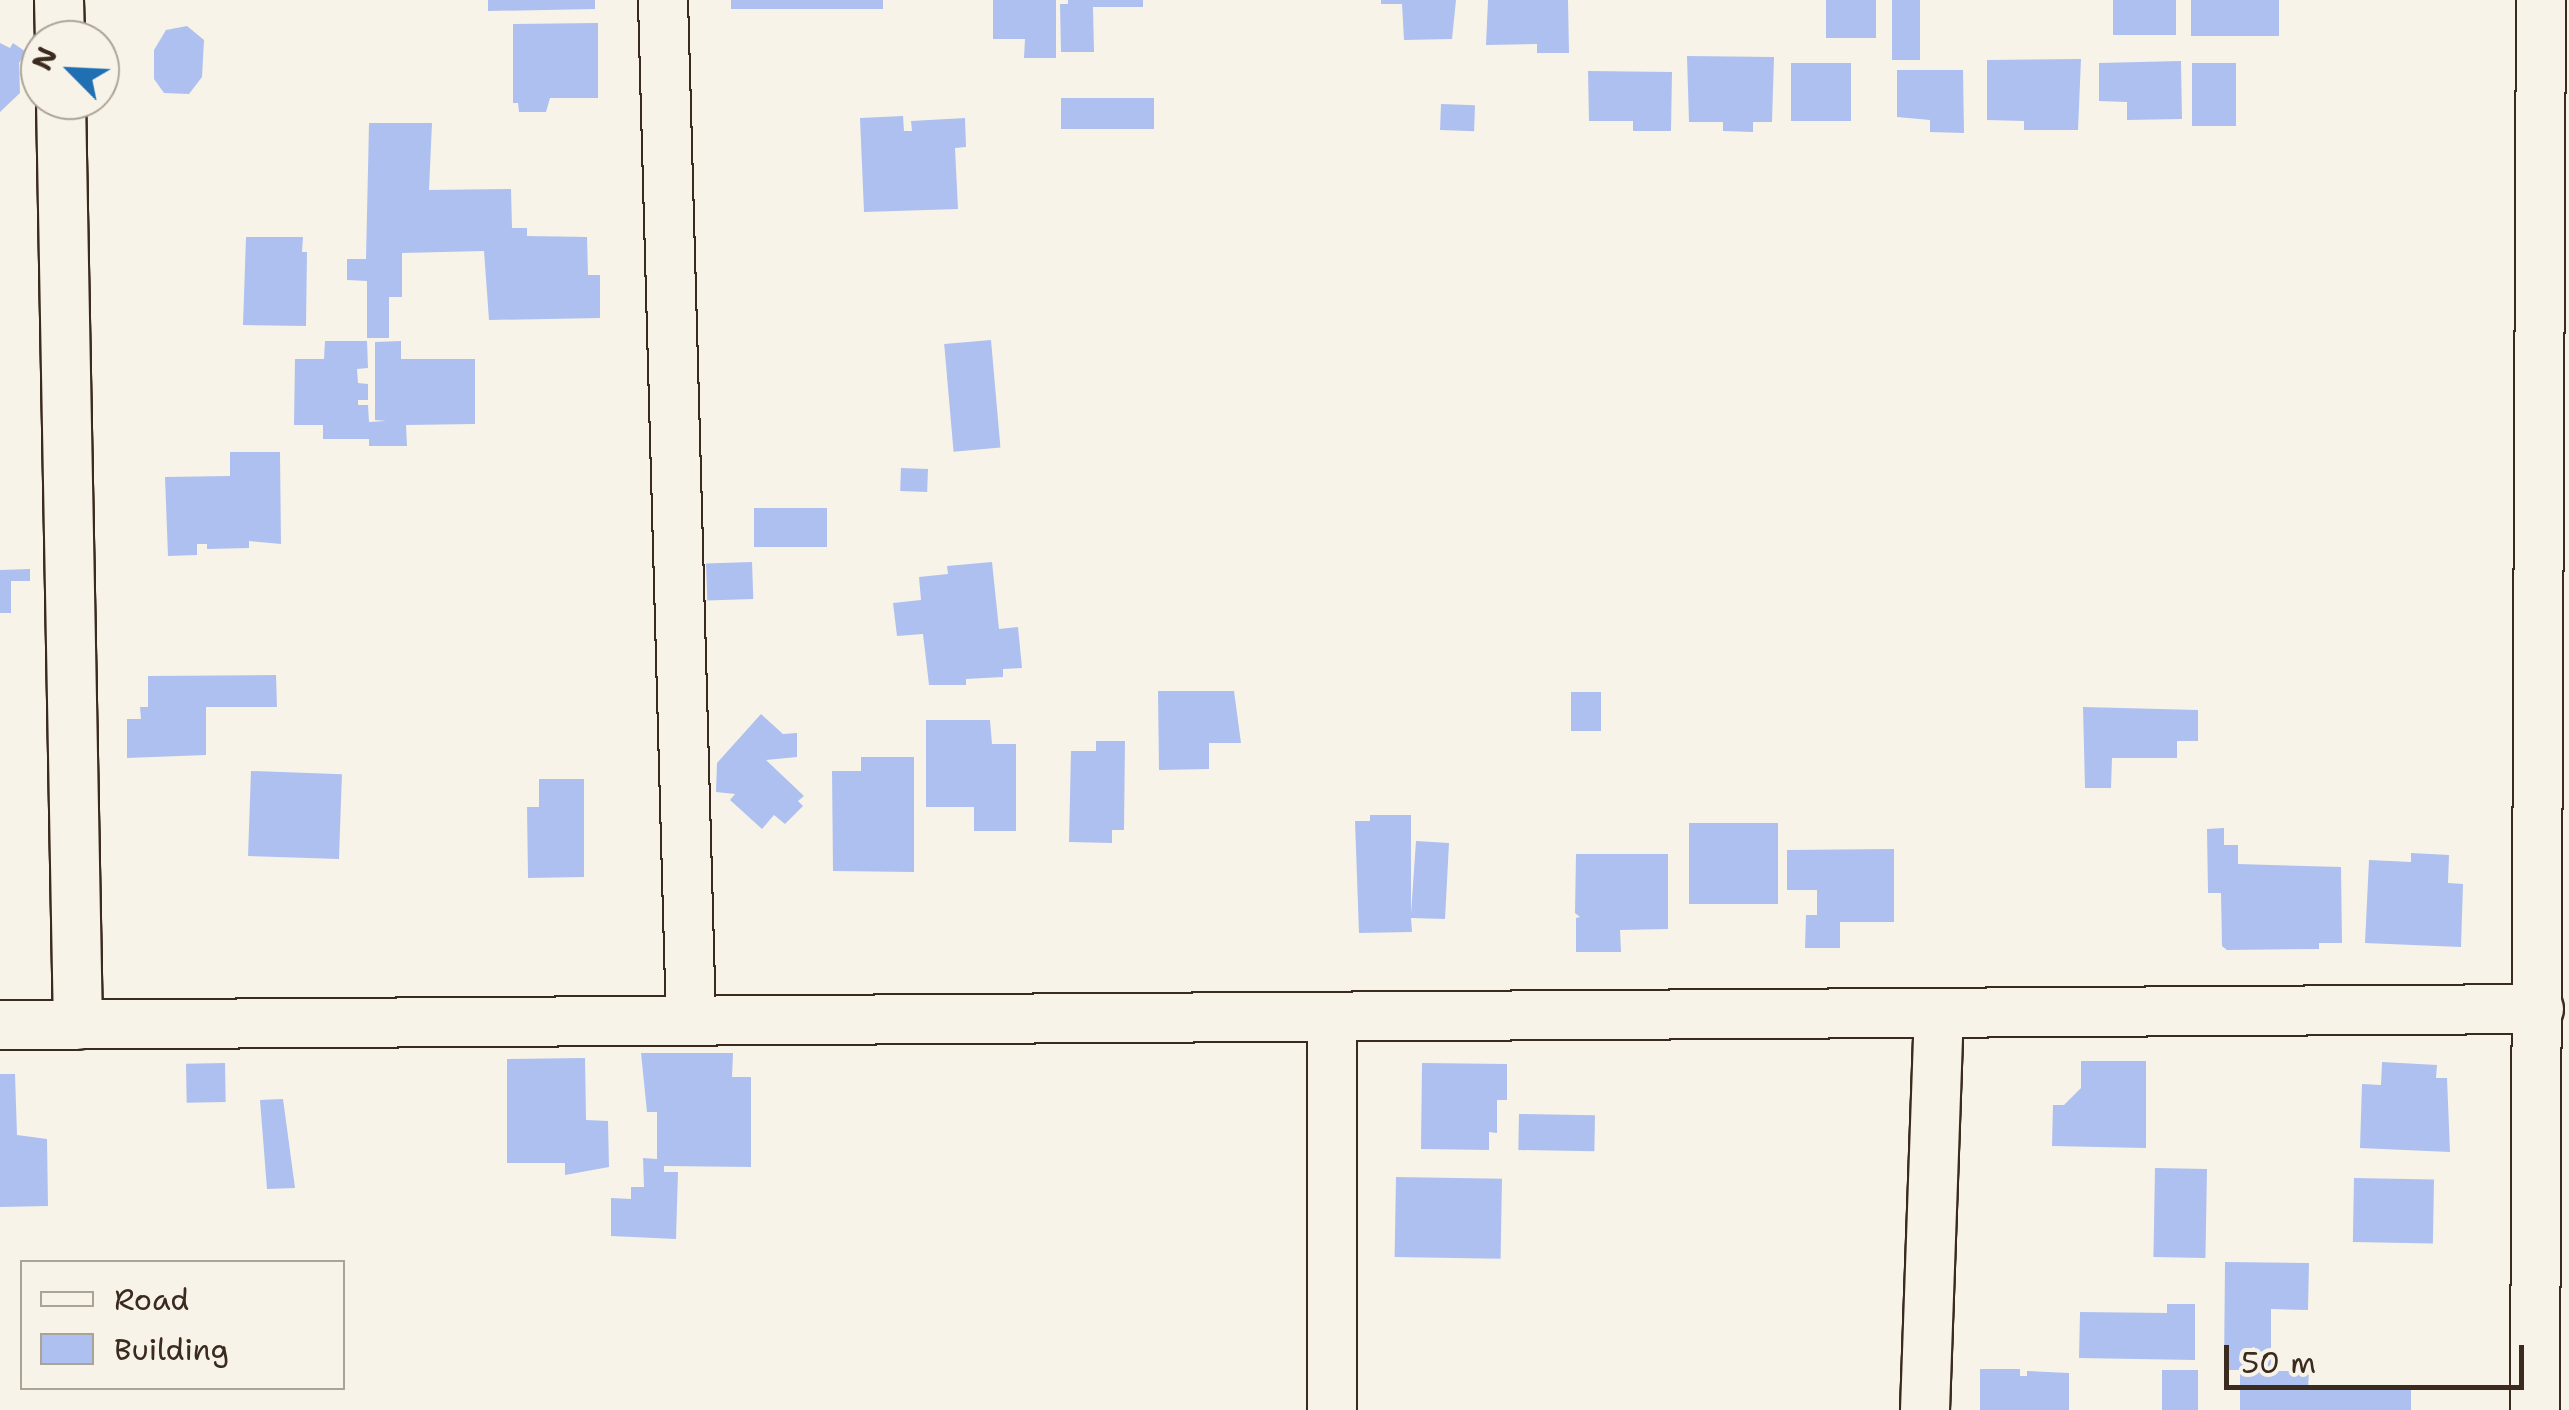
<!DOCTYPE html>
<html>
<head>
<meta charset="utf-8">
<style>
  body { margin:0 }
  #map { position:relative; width:2569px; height:1410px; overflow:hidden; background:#f7f3e8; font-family:"Shantell Sans",sans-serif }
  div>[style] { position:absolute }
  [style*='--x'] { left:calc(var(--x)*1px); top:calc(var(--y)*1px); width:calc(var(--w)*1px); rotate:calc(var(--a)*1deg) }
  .building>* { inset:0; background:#aec0ef; transform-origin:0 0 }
  .roads { filter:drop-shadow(2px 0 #3b2a1e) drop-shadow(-2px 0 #3b2a1e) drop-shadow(0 2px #3b2a1e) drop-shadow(0 -2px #3b2a1e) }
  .minor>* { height:48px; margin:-24px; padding:0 24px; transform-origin:24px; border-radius:24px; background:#f7f3e8 }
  span { translate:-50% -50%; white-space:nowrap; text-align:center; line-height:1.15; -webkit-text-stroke:10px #f7f3e8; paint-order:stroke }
  .legend { position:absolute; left:20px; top:1260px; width:325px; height:130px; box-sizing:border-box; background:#f7f3e8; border:2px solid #aca397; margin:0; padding:12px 18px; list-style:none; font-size:30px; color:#3b2a1e }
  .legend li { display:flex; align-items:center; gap:20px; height:50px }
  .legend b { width:50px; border:2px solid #aca397 }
  .north { position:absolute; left:20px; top:20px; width:100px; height:100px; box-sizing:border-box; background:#f7f3e8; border:2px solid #aca397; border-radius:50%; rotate:294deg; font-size:28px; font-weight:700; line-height:40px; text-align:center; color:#3b2a1e }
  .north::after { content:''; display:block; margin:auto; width:35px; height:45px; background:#1f6fb2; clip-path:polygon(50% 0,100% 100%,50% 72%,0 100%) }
  .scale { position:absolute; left:2224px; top:1345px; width:300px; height:45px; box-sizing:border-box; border:5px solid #3b2a1e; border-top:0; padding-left:12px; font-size:30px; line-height:35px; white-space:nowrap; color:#3b2a1e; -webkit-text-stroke:8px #f7f3e8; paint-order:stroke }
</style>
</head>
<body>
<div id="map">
  <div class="building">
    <div style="clip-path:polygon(488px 0,595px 0,595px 9px,488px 11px)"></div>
    <div style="left:731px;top:0;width:152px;height:9px"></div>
    <div style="clip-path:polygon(993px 0,1056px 0,1056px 58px,1024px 58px,1025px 39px,993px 39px)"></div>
    <div style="clip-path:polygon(1068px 0,1143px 0,1143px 7px,1093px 7px,1094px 52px,1061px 52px,1060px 4px,1068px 4px)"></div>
    <div style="clip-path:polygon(1381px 0,1456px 0,1452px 39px,1404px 40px,1402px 4px,1381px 4px)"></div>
    <div style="clip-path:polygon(1488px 0,1568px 0,1569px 53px,1537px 53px,1537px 44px,1486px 45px)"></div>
    <div style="left:1826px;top:0;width:50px;height:38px"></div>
    <div style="left:1892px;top:0;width:28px;height:60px"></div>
    <div style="left:2113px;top:0;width:63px;height:35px"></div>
    <div style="left:2191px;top:0;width:88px;height:36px"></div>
    <div style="clip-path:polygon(598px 23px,598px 98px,550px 98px,546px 112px,519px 112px,518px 103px,513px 103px,513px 24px)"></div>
    <div style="clip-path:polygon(187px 26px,204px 40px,202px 77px,189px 94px,164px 93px,154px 79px,154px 50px,166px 30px)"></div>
    <div style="clip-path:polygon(0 43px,10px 48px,13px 43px,26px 52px,19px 63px,20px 93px,0 112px)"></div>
    <div style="clip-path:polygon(1687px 56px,1774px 57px,1772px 122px,1753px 122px,1753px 132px,1723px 131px,1723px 122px,1689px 122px)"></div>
    <div style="clip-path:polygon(2081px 59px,2078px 130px,2024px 130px,2024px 121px,1987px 120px,1987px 60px)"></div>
    <div style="clip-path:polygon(2181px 61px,2182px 119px,2127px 120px,2127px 102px,2099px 101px,2099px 63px)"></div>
    <div style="left:1851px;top:63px;width:58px;height:60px;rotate:90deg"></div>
    <div style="left:2192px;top:63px;width:44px;height:63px"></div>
    <div style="clip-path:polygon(1897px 70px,1963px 70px,1964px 133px,1930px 132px,1930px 120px,1897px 117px)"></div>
    <div style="clip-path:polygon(1588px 71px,1672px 72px,1671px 131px,1633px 131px,1633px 121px,1589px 121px)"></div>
    <div style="left:1061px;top:98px;width:93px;height:31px"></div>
    <div style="left:1441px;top:104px;width:34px;height:26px;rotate:2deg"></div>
    <div style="clip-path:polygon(903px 116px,904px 131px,912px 131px,911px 121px,965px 118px,966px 147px,955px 148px,958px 209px,864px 212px,860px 118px)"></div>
    <div style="clip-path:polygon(369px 123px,432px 123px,429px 190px,511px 189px,512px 228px,527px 228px,527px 236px,587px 237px,588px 275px,600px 275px,600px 318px,489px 320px,484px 251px,402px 253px,402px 297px,389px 297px,389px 338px,367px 338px,367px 281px,347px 280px,347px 259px,366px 259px)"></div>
    <div style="clip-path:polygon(246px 237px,303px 237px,302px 252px,307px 252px,306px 326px,243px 325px)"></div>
    <div style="left:991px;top:340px;width:108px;height:47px;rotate:85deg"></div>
    <div style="clip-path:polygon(325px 341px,367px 341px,368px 368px,357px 369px,358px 383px,368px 384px,368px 400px,358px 400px,358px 405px,368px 405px,369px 422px,386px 421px,375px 420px,375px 342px,401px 341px,401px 359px,475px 359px,475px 424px,406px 425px,407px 446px,369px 446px,369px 439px,323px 439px,323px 425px,294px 425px,295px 359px,324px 359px)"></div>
    <div style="clip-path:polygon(230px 452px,280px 452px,281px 544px,249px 541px,249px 548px,207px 549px,207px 544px,197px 544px,197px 555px,168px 556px,165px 477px,230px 476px)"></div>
    <div style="left:901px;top:468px;width:27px;height:23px;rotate:2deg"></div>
    <div style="left:754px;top:508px;width:73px;height:39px"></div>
    <div style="left:752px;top:562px;width:37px;height:46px;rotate:88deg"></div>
    <div style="clip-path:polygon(992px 562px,999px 629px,1018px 627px,1022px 668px,1003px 669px,1003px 677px,966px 679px,966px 685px,929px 685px,923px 634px,897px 636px,893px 603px,921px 600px,919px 577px,948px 574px,947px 566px)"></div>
    <div style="clip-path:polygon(30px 569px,30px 581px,11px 581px,11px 613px,0 613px,0 570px)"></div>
    <div style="clip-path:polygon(276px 675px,277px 707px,206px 707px,206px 755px,127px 758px,127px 719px,141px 719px,140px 707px,148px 707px,148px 676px)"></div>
    <div style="clip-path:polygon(1158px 691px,1234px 691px,1241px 743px,1209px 743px,1209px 769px,1159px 770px)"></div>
    <div style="left:1571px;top:692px;width:30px;height:39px"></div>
    <div style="clip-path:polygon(2083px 707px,2198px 710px,2198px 741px,2177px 741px,2177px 758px,2112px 758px,2111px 788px,2085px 788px)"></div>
    <div style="clip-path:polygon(761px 714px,783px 734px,797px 733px,797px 757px,766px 760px,804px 796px,798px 801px,803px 806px,785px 824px,774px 815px,762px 829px,730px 800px,735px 794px,716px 792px,717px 763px)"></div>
    <div style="clip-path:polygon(926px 720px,990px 720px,992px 744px,1016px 744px,1016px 831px,974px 831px,974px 807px,926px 807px)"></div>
    <div style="clip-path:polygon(1096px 741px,1125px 741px,1124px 830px,1112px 830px,1112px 843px,1069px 842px,1071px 751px,1096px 751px)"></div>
    <div style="clip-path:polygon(861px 757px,914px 757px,914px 872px,833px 871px,832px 771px,861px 771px)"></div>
    <div style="left:251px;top:771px;width:91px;height:85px;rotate:2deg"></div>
    <div style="clip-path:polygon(539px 779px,584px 779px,584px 877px,528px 878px,527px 807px,539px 807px)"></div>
    <div style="clip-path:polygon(1370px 815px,1411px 815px,1411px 914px,1416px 841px,1449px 843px,1445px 919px,1411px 918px,1412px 932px,1359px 933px,1355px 821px,1370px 821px)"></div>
    <div style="left:1689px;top:823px;width:89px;height:81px"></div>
    <div style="clip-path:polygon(2224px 828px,2224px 845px,2238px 845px,2238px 864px,2341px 867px,2342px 943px,2319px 943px,2319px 949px,2227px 950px,2222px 946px,2221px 893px,2208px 893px,2207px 829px)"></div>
    <div style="clip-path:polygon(1894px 849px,1894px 922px,1840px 922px,1840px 948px,1805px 948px,1806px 915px,1817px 915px,1817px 890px,1787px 890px,1787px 850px)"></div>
    <div style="clip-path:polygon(2411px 853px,2449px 855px,2448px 883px,2463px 884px,2461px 947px,2365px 943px,2369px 860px,2411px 862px)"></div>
    <div style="clip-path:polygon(1576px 854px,1668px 854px,1668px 929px,1620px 930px,1621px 952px,1576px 952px,1576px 918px,1580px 917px,1575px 913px)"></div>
    <div style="clip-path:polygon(641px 1053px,733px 1053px,732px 1077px,751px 1077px,751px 1167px,664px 1166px,664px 1172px,678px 1172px,676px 1239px,611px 1236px,611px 1198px,631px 1199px,631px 1187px,644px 1187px,643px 1158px,657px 1159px,657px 1112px,647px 1112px)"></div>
    <div style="clip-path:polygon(585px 1058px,586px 1120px,608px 1121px,609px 1167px,565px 1175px,565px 1163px,507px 1163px,507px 1059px)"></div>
    <div style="clip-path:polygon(2081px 1061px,2146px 1061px,2146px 1148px,2052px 1146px,2053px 1105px,2064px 1105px,2081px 1088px)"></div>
    <div style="clip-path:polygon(2382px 1062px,2437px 1065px,2436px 1078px,2447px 1078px,2450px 1152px,2360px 1148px,2362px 1084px,2381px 1085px)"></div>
    <div style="left:225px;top:1063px;width:39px;height:39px;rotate:89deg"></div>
    <div style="clip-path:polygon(1422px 1063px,1507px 1064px,1507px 1100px,1497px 1100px,1497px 1133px,1489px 1132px,1489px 1150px,1421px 1149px)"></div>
    <div style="clip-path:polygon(0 1074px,15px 1074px,17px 1135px,47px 1139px,48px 1206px,0 1207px)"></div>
    <div style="clip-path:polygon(283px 1099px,295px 1188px,267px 1189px,260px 1100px)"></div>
    <div style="left:1519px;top:1114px;width:76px;height:36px;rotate:1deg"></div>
    <div style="left:2155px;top:1168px;width:52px;height:89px;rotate:1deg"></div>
    <div style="left:1396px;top:1177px;width:106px;height:80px;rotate:1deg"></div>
    <div style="left:2354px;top:1178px;width:80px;height:64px;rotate:1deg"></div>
    <div style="clip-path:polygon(2225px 1262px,2309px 1263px,2308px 1310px,2271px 1309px,2271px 1371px,2309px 1371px,2308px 1389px,2411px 1390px,2411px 1410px,2240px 1410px,2240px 1370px,2224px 1370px)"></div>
    <div style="clip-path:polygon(2167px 1304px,2195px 1304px,2195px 1360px,2079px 1358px,2080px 1312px,2167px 1313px)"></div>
    <div style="clip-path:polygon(1980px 1369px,2020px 1369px,2020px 1376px,2027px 1376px,2027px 1371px,2069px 1373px,2069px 1410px,1980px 1410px)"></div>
    <div style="left:2198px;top:1370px;width:40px;height:36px;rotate:90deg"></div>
  </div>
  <div class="roads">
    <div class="minor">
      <div style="--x:59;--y:0;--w:40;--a:88.6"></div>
      <div style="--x:663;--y:0;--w:1021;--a:88.43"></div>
      <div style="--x:61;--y:100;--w:925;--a:88.95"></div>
      <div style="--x:0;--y:1025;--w:2539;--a:-0.36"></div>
      <div style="--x:1332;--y:1410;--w:393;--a:-90"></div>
      <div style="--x:1925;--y:1410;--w:397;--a:-88"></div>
      <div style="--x:2535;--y:1410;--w:1410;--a:-89.76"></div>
    </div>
  </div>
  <ul class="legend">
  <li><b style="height:12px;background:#f7f3e8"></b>Road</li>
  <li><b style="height:28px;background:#aec0ef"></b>Building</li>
  </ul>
  <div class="north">N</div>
  <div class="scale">50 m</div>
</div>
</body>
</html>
